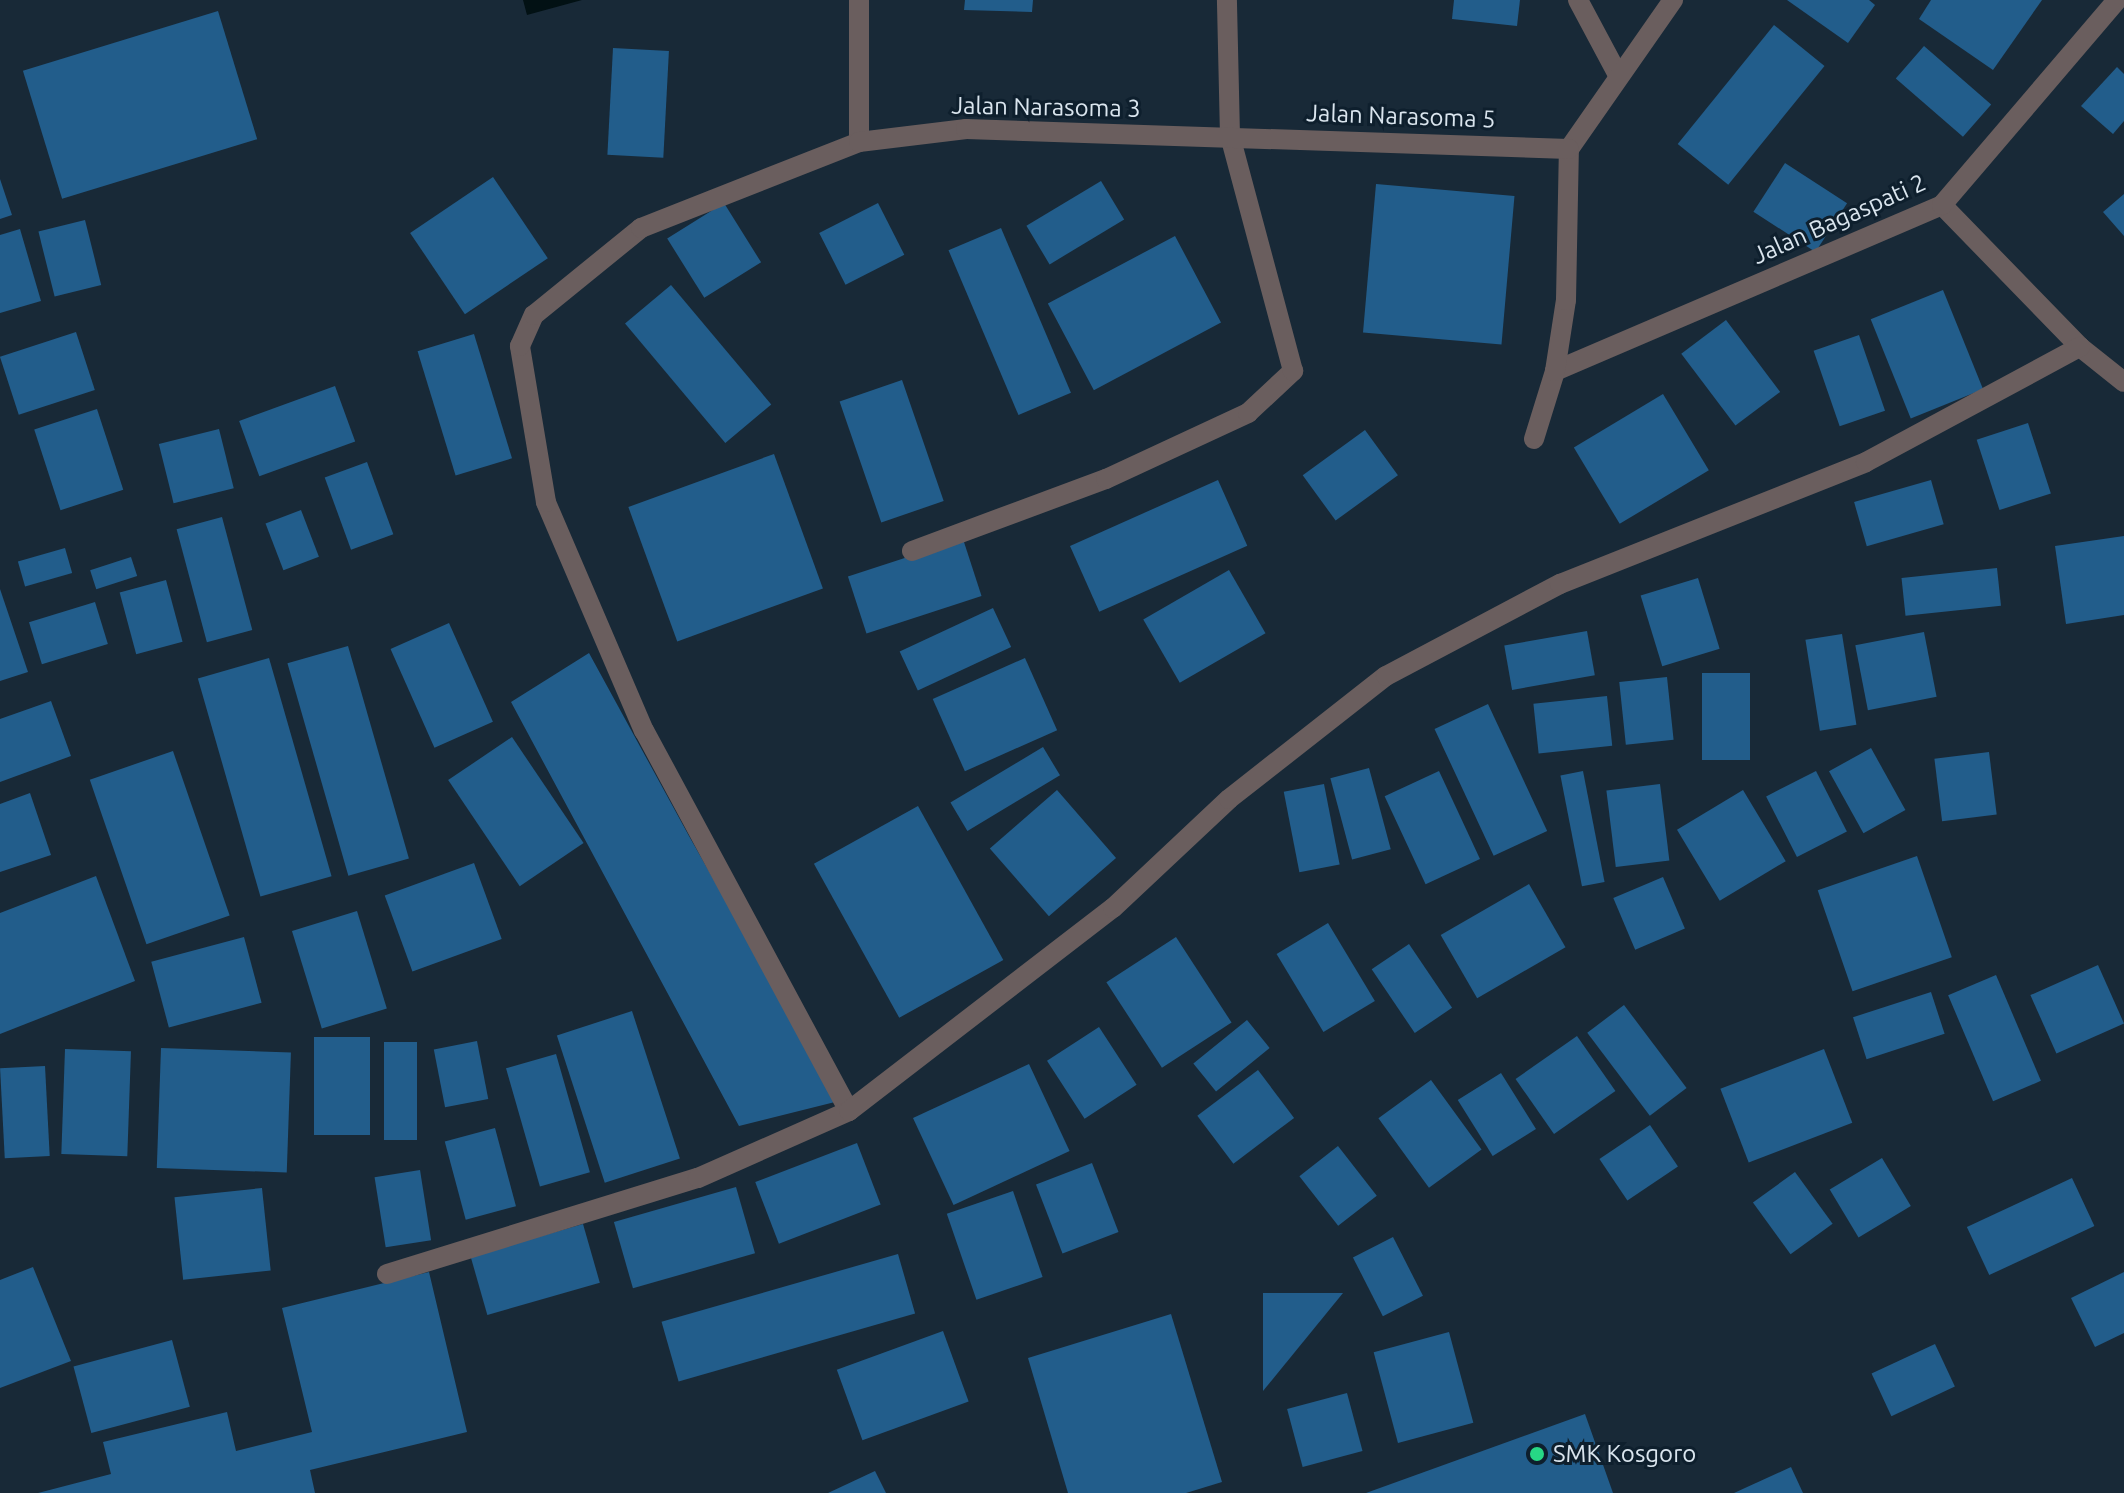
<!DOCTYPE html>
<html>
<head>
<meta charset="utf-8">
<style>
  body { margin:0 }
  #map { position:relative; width:2124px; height:1493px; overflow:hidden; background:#182937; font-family:Ubuntu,sans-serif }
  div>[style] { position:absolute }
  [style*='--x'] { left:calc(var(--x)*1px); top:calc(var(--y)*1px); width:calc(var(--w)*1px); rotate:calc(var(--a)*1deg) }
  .water>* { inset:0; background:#021114 }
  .building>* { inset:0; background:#225d8b; transform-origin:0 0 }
  .minor>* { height:20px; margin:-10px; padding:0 10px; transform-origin:10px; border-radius:10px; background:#6a5e5e }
  .dots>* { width:22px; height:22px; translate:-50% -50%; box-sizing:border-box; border:4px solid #0e1f2d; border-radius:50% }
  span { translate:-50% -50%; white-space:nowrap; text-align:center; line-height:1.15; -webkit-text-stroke:6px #0e1f2d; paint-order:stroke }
  .street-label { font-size:24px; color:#dae5ee }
  .poi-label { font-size:24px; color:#dae5ee }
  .left { translate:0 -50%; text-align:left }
</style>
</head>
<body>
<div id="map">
  <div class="water">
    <div style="clip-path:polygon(523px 0,582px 0,527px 15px)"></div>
  </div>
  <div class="building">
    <div style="clip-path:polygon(965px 0,1033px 0,1032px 12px,964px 10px)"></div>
    <div style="clip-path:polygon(1454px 0,1520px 0,1517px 26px,1452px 19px)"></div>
    <div style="clip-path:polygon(1787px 0,1869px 0,1875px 5px,1848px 43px)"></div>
    <div style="clip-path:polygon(1931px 0,2042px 0,1993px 70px,1919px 19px)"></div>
    <div style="left:218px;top:11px;width:134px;height:204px;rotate:73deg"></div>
    <div style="left:1774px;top:25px;width:65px;height:153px;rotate:39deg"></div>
    <div style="left:1924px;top:46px;width:89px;height:43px;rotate:41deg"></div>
    <div style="left:613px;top:48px;width:56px;height:107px;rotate:3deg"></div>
    <div style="clip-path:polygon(2117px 67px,2124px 74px,2124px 121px,2113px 134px,2081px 106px)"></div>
    <div style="left:1785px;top:163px;width:74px;height:58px;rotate:33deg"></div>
    <div style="left:493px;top:177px;width:98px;height:100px;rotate:56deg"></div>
    <div style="clip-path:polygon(0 179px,12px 215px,0 219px)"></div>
    <div style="left:1101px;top:181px;width:45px;height:87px;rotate:59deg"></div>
    <div style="left:1376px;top:184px;width:139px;height:149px;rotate:5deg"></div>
    <div style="clip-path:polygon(2124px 194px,2124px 236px,2103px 212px)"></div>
    <div style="left:724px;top:203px;width:70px;height:67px;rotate:58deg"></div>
    <div style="left:878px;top:203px;width:58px;height:66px;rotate:63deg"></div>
    <div style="left:85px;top:220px;width:67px;height:48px;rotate:76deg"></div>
    <div style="left:1001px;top:228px;width:179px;height:57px;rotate:67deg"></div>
    <div style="clip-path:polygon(20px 229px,41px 301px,0 313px,0 235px)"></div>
    <div style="left:1175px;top:236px;width:98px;height:144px;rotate:62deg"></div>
    <div style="left:671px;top:285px;width:156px;height:60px;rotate:50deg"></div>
    <div style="left:1943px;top:290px;width:107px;height:78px;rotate:68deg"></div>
    <div style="left:1726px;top:320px;width:90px;height:56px;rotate:53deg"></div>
    <div style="left:76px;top:332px;width:61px;height:80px;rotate:72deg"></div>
    <div style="left:474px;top:334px;width:130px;height:59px;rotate:73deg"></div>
    <div style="left:1859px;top:335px;width:80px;height:48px;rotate:71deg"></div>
    <div style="left:902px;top:380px;width:128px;height:66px;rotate:71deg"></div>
    <div style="left:335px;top:386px;width:59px;height:102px;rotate:70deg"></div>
    <div style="left:1663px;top:394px;width:89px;height:104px;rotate:59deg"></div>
    <div style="left:97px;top:409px;width:85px;height:66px;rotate:72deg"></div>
    <div style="left:2028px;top:423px;width:74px;height:54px;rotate:72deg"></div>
    <div style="left:219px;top:429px;width:61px;height:62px;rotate:76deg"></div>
    <div style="left:1365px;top:430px;width:56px;height:77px;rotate:54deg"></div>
    <div style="left:774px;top:454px;width:143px;height:155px;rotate:70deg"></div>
    <div style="left:367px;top:462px;width:77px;height:45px;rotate:70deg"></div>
    <div style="left:1218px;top:480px;width:72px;height:162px;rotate:66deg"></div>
    <div style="left:1931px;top:480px;width:46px;height:80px;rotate:74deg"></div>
    <div style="left:301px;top:510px;width:50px;height:38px;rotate:69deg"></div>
    <div style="left:222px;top:517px;width:117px;height:47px;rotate:75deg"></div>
    <div style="clip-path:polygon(2124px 536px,2124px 615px,2066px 624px,2055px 546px)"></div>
    <div style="left:963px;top:539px;width:60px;height:121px;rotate:72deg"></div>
    <div style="left:65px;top:548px;width:26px;height:49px;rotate:74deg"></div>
    <div style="left:131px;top:557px;width:20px;height:43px;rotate:72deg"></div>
    <div style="left:1997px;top:568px;width:38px;height:96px;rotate:84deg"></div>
    <div style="left:1229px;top:570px;width:73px;height:99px;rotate:60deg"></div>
    <div style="left:1698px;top:578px;width:74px;height:60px;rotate:73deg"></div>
    <div style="left:166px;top:580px;width:64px;height:48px;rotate:75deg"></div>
    <div style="clip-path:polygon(0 589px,28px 672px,0 681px)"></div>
    <div style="left:95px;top:602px;width:44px;height:69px;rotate:73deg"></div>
    <div style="left:993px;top:608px;width:43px;height:103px;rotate:65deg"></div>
    <div style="left:449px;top:623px;width:108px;height:64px;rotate:66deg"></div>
    <div style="left:1587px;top:631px;width:45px;height:84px;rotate:80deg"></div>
    <div style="left:1924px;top:632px;width:66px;height:70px;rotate:79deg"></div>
    <div style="left:1842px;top:634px;width:92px;height:37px;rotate:81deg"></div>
    <div style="left:348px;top:646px;width:221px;height:63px;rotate:74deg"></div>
    <div style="clip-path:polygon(589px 653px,689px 836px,839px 1101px,739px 1126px,511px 702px)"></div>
    <div style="left:269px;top:658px;width:227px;height:74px;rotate:74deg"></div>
    <div style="left:1025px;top:658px;width:79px;height:101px;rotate:66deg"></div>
    <div style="left:1750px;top:673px;width:87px;height:48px;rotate:90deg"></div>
    <div style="left:1667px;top:677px;width:63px;height:48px;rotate:84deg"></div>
    <div style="left:1607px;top:696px;width:50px;height:74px;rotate:84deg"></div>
    <div style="clip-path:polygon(51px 701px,71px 756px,0 782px,0 719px)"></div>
    <div style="left:1488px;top:704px;width:140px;height:59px;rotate:65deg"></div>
    <div style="left:512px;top:737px;width:128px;height:77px;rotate:56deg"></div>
    <div style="left:1043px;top:747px;width:33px;height:108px;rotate:59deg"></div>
    <div style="left:1871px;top:748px;width:71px;height:48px;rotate:61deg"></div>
    <div style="left:173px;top:751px;width:174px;height:88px;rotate:71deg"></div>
    <div style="left:1989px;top:752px;width:63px;height:55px;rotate:83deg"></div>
    <div style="left:1369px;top:768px;width:84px;height:40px;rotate:75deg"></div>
    <div style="left:1439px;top:771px;width:97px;height:60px;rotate:65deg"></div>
    <div style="left:1583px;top:771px;width:113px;height:23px;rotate:79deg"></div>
    <div style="left:1816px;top:771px;width:68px;height:56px;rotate:63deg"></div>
    <div style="left:1324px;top:784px;width:82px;height:41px;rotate:79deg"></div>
    <div style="left:1660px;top:784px;width:77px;height:54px;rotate:83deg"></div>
    <div style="left:1057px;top:790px;width:90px;height:89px;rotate:49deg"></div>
    <div style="left:1743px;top:790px;width:83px;height:77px;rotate:59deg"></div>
    <div style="clip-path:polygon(30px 793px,51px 855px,0 872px,0 804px)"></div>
    <div style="left:918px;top:806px;width:176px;height:119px;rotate:61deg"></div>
    <div style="left:1917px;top:856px;width:107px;height:105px;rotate:71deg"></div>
    <div style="left:474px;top:863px;width:81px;height:95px;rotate:70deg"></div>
    <div style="clip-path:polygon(96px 876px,135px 981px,0 1034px,0 913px)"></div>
    <div style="left:1663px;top:877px;width:56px;height:54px;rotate:67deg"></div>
    <div style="left:1529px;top:884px;width:73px;height:102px;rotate:60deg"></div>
    <div style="left:357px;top:911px;width:102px;height:68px;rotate:73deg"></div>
    <div style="left:1328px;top:923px;width:91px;height:60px;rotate:59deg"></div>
    <div style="left:244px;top:937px;width:68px;height:96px;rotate:75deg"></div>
    <div style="left:1176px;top:937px;width:102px;height:83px;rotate:57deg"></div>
    <div style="left:1409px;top:944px;width:77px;height:45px;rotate:56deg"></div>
    <div style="left:2098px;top:965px;width:64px;height:74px;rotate:66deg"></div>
    <div style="left:1996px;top:975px;width:115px;height:52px;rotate:67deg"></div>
    <div style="left:1931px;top:992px;width:44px;height:82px;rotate:72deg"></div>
    <div style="left:1624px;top:1005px;width:104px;height:46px;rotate:53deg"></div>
    <div style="left:632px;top:1011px;width:155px;height:79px;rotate:72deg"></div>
    <div style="left:1247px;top:1020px;width:36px;height:69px;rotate:51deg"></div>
    <div style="left:1099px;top:1027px;width:69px;height:62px;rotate:57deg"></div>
    <div style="left:1577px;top:1036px;width:67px;height:75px;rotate:55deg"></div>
    <div style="left:314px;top:1037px;width:56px;height:98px"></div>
    <div style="left:477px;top:1041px;width:59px;height:44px;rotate:79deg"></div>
    <div style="left:417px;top:1042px;width:98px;height:33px;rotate:90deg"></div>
    <div style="left:161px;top:1048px;width:130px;height:120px;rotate:2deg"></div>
    <div style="left:65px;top:1049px;width:66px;height:105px;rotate:2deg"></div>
    <div style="left:1824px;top:1049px;width:79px;height:111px;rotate:69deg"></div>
    <div style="left:556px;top:1054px;width:123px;height:52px;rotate:74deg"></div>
    <div style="left:1029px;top:1064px;width:96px;height:128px;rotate:65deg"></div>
    <div style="left:45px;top:1066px;width:90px;height:45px;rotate:87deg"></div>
    <div style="left:1258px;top:1070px;width:60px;height:76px;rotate:53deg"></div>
    <div style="left:1501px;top:1073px;width:66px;height:51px;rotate:58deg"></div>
    <div style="left:1431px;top:1080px;width:86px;height:65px;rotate:54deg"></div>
    <div style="left:1650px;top:1125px;width:50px;height:61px;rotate:56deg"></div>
    <div style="left:495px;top:1128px;width:81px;height:52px;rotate:75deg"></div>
    <div style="left:857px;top:1143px;width:66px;height:109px;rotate:69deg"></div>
    <div style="left:1338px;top:1146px;width:63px;height:49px;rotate:52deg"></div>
    <div style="left:1882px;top:1158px;width:56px;height:61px;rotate:59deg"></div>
    <div style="left:1092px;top:1163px;width:74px;height:60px;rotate:69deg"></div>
    <div style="left:420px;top:1170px;width:71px;height:46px;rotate:81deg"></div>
    <div style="left:1795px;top:1172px;width:64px;height:52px;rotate:54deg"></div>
    <div style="left:2072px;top:1178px;width:53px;height:116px;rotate:65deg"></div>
    <div style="left:736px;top:1187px;width:69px;height:127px;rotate:74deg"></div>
    <div style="left:262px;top:1188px;width:83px;height:88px;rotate:84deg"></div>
    <div style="left:1013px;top:1191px;width:91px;height:70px;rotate:71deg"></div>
    <div style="left:583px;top:1224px;width:61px;height:117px;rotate:74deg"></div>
    <div style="left:1393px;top:1237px;width:66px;height:45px;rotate:63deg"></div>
    <div style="left:898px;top:1254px;width:62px;height:246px;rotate:74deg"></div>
    <div style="clip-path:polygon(33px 1267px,71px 1361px,0 1388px,0 1280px)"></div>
    <div style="clip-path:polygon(429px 1272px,467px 1432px,310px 1470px,315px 1493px,38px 1493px,111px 1474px,103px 1442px,227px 1412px,236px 1451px,312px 1432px,282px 1308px)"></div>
    <div style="clip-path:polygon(2124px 1272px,2124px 1333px,2095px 1347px,2071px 1298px)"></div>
    <div style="clip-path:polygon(1263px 1293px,1343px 1293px,1263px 1391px)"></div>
    <div style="clip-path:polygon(1171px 1314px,1222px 1482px,1186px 1493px,1068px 1493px,1028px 1358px)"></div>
    <div style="left:943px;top:1331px;width:75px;height:113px;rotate:70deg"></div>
    <div style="left:1449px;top:1332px;width:94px;height:78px;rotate:75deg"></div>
    <div style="left:172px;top:1340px;width:69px;height:102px;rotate:75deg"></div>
    <div style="left:1935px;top:1344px;width:47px;height:70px;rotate:65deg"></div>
    <div style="left:1347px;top:1393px;width:60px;height:62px;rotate:75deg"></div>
    <div style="clip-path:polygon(1585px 1414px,1613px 1493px,1366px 1493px)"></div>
    <div style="clip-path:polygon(1791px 1467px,1803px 1493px,1734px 1493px)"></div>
    <div style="clip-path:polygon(875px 1471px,886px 1493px,828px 1493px)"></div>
  </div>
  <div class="minor">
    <div style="--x:859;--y:0;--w:142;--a:90"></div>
    <div style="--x:1578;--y:0;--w:83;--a:61.9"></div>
    <div style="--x:1569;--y:149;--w:182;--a:-55.1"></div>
    <div style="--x:1942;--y:205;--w:198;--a:45.8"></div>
    <div style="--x:2080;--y:347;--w:56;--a:38.5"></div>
    <div style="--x:1555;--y:371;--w:421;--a:-23.2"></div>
    <div style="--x:1942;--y:205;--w:270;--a:-49.5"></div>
    <div style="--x:1534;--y:439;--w:71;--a:-72.8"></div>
    <div style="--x:1555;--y:371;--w:72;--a:-81.2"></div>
    <div style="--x:1566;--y:300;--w:151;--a:-88.9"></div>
    <div style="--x:912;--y:551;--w:207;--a:-20.4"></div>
    <div style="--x:1106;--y:479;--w:157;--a:-24.9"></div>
    <div style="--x:1248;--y:413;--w:62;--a:-43"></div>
    <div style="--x:1293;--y:371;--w:243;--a:-105"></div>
    <div style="--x:1230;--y:136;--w:136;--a:-91.3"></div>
    <div style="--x:849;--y:1111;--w:432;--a:-118.3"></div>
    <div style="--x:644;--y:731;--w:249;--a:-113.2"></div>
    <div style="--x:546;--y:502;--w:158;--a:-99.5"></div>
    <div style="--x:520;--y:346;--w:34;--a:-66"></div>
    <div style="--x:534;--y:315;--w:138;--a:-39.1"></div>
    <div style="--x:641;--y:228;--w:234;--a:-21.5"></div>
    <div style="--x:859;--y:142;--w:108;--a:-6.9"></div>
    <div style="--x:966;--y:129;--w:603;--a:1.9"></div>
    <div style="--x:387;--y:1274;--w:325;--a:-17.2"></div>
    <div style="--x:698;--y:1178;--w:165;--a:-23.9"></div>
    <div style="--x:849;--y:1111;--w:333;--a:-37.6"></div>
    <div style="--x:1113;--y:908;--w:159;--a:-43.2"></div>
    <div style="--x:1229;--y:799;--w:199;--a:-38.1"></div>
    <div style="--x:1386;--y:676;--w:197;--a:-27.9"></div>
    <div style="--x:1560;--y:584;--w:329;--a:-21.7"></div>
    <div style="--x:1866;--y:462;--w:243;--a:-28.3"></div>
  </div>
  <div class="dots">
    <div style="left:1537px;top:1454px;background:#27d885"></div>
  </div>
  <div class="street-label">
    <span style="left:1046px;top:107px;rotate:1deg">Jalan Narasoma 3</span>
    <span style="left:1401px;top:116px;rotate:2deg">Jalan Narasoma 5</span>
    <span style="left:1839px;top:219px;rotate:-24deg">Jalan Bagaspati 2</span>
  </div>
  <div class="poi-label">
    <span class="left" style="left:1553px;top:1454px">SMK Kosgoro</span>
  </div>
</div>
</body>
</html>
